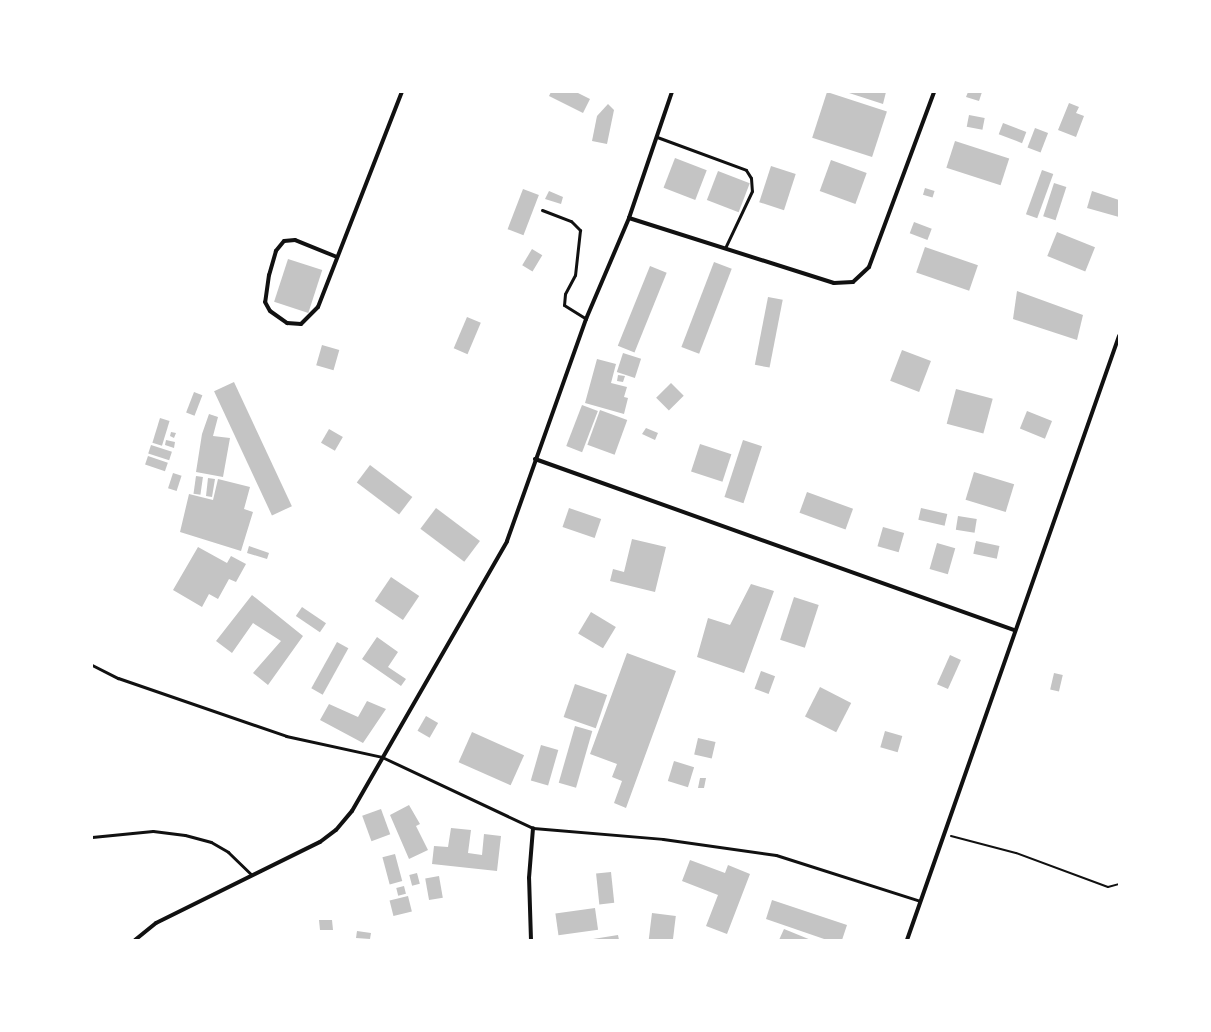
<!DOCTYPE html>
<html>
<head>
<meta charset="utf-8">
<style>
  body { margin:0 }
  #map { position:relative; width:1211px; height:1032px; overflow:hidden; background:#fff; font-family:"Crimson Pro",serif }
  div>[style] { position:absolute }
  [style*='--x'] { left:calc(var(--x)*1px); top:calc(var(--y)*1px); width:calc(var(--w)*1px); rotate:calc(var(--a)*1deg) }
  .building>* { inset:0; background:#c4c4c4; transform-origin:0 0 }
  .path>* { height:2px; margin:-1px; padding:0 1px; transform-origin:1px; border-radius:1px; background:#111 }
  .service>* { height:3px; margin:-1.5px; padding:0 1.5px; transform-origin:1.5px; border-radius:1.5px; background:#111 }
  .minor>* { height:4px; margin:-2px; padding:0 2px; transform-origin:2px; border-radius:2px; background:#111 }
  span { translate:-50% -50%; white-space:nowrap; text-align:center; line-height:1.15; -webkit-text-stroke:4px #fff; paint-order:stroke }
  .frame { position:absolute; inset:0; border:93px solid #fff; pointer-events:none }
</style>
</head>
<body>
<div id="map">
  <div class="building">
    <div style="clip-path:polygon(551px 92px,576px 92px,590px 99px,583px 113px,549px 96px)"></div>
    <div style="left:827px;top:92px;width:63px;height:48px;rotate:18deg"></div>
    <div style="clip-path:polygon(846px 92px,886px 92px,883px 104px)"></div>
    <div style="clip-path:polygon(968px 92px,982px 92px,979px 101px,966px 97px)"></div>
    <div style="clip-path:polygon(1069px 103px,1079px 107px,1076px 113px,1084px 116px,1076px 137px,1058px 130px)"></div>
    <div style="clip-path:polygon(608px 104px,614px 110px,607px 144px,592px 141px,597px 116px)"></div>
    <div style="left:969px;top:115px;width:16px;height:12px;rotate:11deg"></div>
    <div style="left:1003px;top:123px;width:25px;height:12px;rotate:21deg"></div>
    <div style="left:1035px;top:128px;width:14px;height:21px;rotate:21deg"></div>
    <div style="left:955px;top:141px;width:57px;height:28px;rotate:18deg"></div>
    <div style="left:675px;top:158px;width:34px;height:32px;rotate:21deg"></div>
    <div style="left:831px;top:160px;width:38px;height:33px;rotate:20deg"></div>
    <div style="left:771px;top:166px;width:26px;height:38px;rotate:18deg"></div>
    <div style="left:1042px;top:170px;width:12px;height:47px;rotate:20deg"></div>
    <div style="left:718px;top:171px;width:34px;height:31px;rotate:21deg"></div>
    <div style="left:1054px;top:183px;width:13px;height:35px;rotate:18deg"></div>
    <div style="left:925px;top:188px;width:10px;height:7px;rotate:17deg"></div>
    <div style="left:523px;top:189px;width:17px;height:43px;rotate:21deg"></div>
    <div style="clip-path:polygon(549px 191px,563px 197px,561px 204px,545px 199px)"></div>
    <div style="clip-path:polygon(1092px 191px,1119px 200px,1119px 217px,1087px 208px)"></div>
    <div style="left:914px;top:222px;width:19px;height:12px;rotate:21deg"></div>
    <div style="left:1057px;top:232px;width:41px;height:26px;rotate:22deg"></div>
    <div style="left:925px;top:247px;width:56px;height:27px;rotate:19deg"></div>
    <div style="left:532px;top:249px;width:12px;height:19px;rotate:31deg"></div>
    <div style="left:288px;top:259px;width:36px;height:45px;rotate:18deg"></div>
    <div style="left:714px;top:262px;width:19px;height:91px;rotate:21deg"></div>
    <div style="left:650px;top:266px;width:18px;height:86px;rotate:22deg"></div>
    <div style="clip-path:polygon(1017px 291px,1083px 315px,1077px 340px,1013px 319px)"></div>
    <div style="left:768px;top:297px;width:15px;height:69px;rotate:11deg"></div>
    <div style="left:467px;top:317px;width:15px;height:34px;rotate:23deg"></div>
    <div style="left:322px;top:345px;width:18px;height:21px;rotate:16deg"></div>
    <div style="left:902px;top:350px;width:31px;height:33px;rotate:21deg"></div>
    <div style="left:623px;top:353px;width:19px;height:20px;rotate:18deg"></div>
    <div style="clip-path:polygon(597px 359px,616px 364px,611px 383px,627px 387px,624px 397px,628px 398px,624px 414px,585px 403px)"></div>
    <div style="clip-path:polygon(618px 375px,625px 376px,623px 382px,617px 381px)"></div>
    <div style="left:234px;top:382px;width:137px;height:22px;rotate:65deg"></div>
    <div style="left:671px;top:383px;width:18px;height:21px;rotate:45deg"></div>
    <div style="left:956px;top:389px;width:38px;height:36px;rotate:15deg"></div>
    <div style="left:194px;top:392px;width:9px;height:22px;rotate:21deg"></div>
    <div style="left:582px;top:405px;width:17px;height:44px;rotate:21deg"></div>
    <div style="left:600px;top:410px;width:29px;height:37px;rotate:20deg"></div>
    <div style="left:1027px;top:411px;width:27px;height:19px;rotate:22deg"></div>
    <div style="clip-path:polygon(209px 414px,218px 417px,213px 436px,230px 438px,223px 477px,196px 472px,202px 434px)"></div>
    <div style="left:160px;top:418px;width:10px;height:26px;rotate:17deg"></div>
    <div style="clip-path:polygon(646px 428px,658px 433px,655px 440px,642px 434px)"></div>
    <div style="left:329px;top:429px;width:16px;height:16px;rotate:30deg"></div>
    <div style="clip-path:polygon(171px 432px,176px 433px,174px 438px,170px 436px)"></div>
    <div style="clip-path:polygon(166px 440px,175px 442px,174px 448px,165px 445px)"></div>
    <div style="left:743px;top:440px;width:20px;height:60px;rotate:18deg"></div>
    <div style="left:700px;top:444px;width:33px;height:29px;rotate:18deg"></div>
    <div style="left:151px;top:445px;width:22px;height:9px;rotate:18deg"></div>
    <div style="left:148px;top:456px;width:21px;height:9px;rotate:19deg"></div>
    <div style="left:370px;top:465px;width:53px;height:22px;rotate:37deg"></div>
    <div style="left:974px;top:472px;width:42px;height:29px;rotate:17deg"></div>
    <div style="left:173px;top:473px;width:9px;height:16px;rotate:18deg"></div>
    <div style="left:196px;top:476px;width:7px;height:18px;rotate:8deg"></div>
    <div style="clip-path:polygon(208px 478px,215px 479px,212px 497px,206px 496px)"></div>
    <div style="clip-path:polygon(218px 479px,250px 487px,244px 509px,253px 512px,241px 551px,180px 532px,189px 494px,213px 500px)"></div>
    <div style="left:807px;top:492px;width:49px;height:22px;rotate:20deg"></div>
    <div style="left:436px;top:508px;width:55px;height:26px;rotate:37deg"></div>
    <div style="left:569px;top:508px;width:34px;height:20px;rotate:19deg"></div>
    <div style="left:921px;top:508px;width:27px;height:12px;rotate:13deg"></div>
    <div style="left:958px;top:516px;width:19px;height:14px;rotate:9deg"></div>
    <div style="left:883px;top:527px;width:22px;height:20px;rotate:16deg"></div>
    <div style="clip-path:polygon(632px 539px,666px 547px,655px 592px,610px 581px,613px 569px,624px 572px)"></div>
    <div style="left:976px;top:541px;width:24px;height:13px;rotate:12deg"></div>
    <div style="left:937px;top:543px;width:19px;height:27px;rotate:16deg"></div>
    <div style="clip-path:polygon(249px 546px,269px 553px,267px 559px,247px 553px)"></div>
    <div style="clip-path:polygon(198px 547px,227px 563px,231px 556px,246px 564px,236px 582px,229px 579px,218px 599px,209px 594px,202px 607px,173px 590px)"></div>
    <div style="left:391px;top:577px;width:34px;height:29px;rotate:34deg"></div>
    <div style="clip-path:polygon(751px 584px,774px 591px,744px 673px,697px 657px,708px 618px,730px 625px)"></div>
    <div style="clip-path:polygon(252px 595px,303px 636px,268px 685px,253px 673px,281px 641px,253px 623px,232px 653px,216px 641px)"></div>
    <div style="left:794px;top:597px;width:26px;height:45px;rotate:18deg"></div>
    <div style="left:302px;top:607px;width:29px;height:11px;rotate:34deg"></div>
    <div style="left:591px;top:612px;width:29px;height:25px;rotate:31deg"></div>
    <div style="clip-path:polygon(377px 637px,398px 652px,388px 667px,406px 679px,401px 686px,362px 659px)"></div>
    <div style="left:337px;top:642px;width:13px;height:53px;rotate:29deg"></div>
    <div style="clip-path:polygon(627px 653px,676px 671px,626px 808px,614px 803px,622px 781px,612px 777px,617px 764px,590px 754px)"></div>
    <div style="left:950px;top:655px;width:12px;height:32px;rotate:24deg"></div>
    <div style="left:761px;top:671px;width:15px;height:19px;rotate:20deg"></div>
    <div style="left:1054px;top:673px;width:9px;height:17px;rotate:13deg"></div>
    <div style="left:575px;top:684px;width:34px;height:35px;rotate:19deg"></div>
    <div style="left:820px;top:687px;width:35px;height:33px;rotate:27deg"></div>
    <div style="clip-path:polygon(367px 701px,386px 709px,363px 743px,320px 720px,329px 704px,358px 717px)"></div>
    <div style="left:426px;top:716px;width:14px;height:17px;rotate:30deg"></div>
    <div style="left:575px;top:726px;width:18px;height:59px;rotate:16deg"></div>
    <div style="left:885px;top:731px;width:18px;height:17px;rotate:16deg"></div>
    <div style="left:472px;top:732px;width:57px;height:33px;rotate:24deg"></div>
    <div style="left:698px;top:738px;width:18px;height:17px;rotate:13deg"></div>
    <div style="left:541px;top:745px;width:18px;height:37px;rotate:16deg"></div>
    <div style="left:674px;top:761px;width:21px;height:21px;rotate:17deg"></div>
    <div style="clip-path:polygon(700px 778px,706px 778px,704px 788px,698px 788px)"></div>
    <div style="clip-path:polygon(409px 805px,420px 824px,416px 826px,428px 850px,409px 859px,390px 815px)"></div>
    <div style="left:381px;top:809px;width:27px;height:20px;rotate:70deg"></div>
    <div style="clip-path:polygon(451px 828px,471px 830px,468px 853px,482px 855px,484px 834px,501px 836px,497px 871px,432px 864px,434px 846px,448px 847px)"></div>
    <div style="left:395px;top:854px;width:28px;height:13px;rotate:75deg"></div>
    <div style="clip-path:polygon(690px 860px,725px 873px,728px 865px,750px 874px,727px 934px,706px 926px,718px 895px,682px 881px)"></div>
    <div style="left:611px;top:872px;width:31px;height:15px;rotate:84deg"></div>
    <div style="left:417px;top:873px;width:11px;height:8px;rotate:75deg"></div>
    <div style="left:439px;top:876px;width:22px;height:14px;rotate:80deg"></div>
    <div style="left:404px;top:886px;width:8px;height:8px;rotate:76deg"></div>
    <div style="left:408px;top:896px;width:16px;height:19px;rotate:76deg"></div>
    <div style="clip-path:polygon(772px 900px,847px 925px,842px 940px,827px 940px,766px 919px)"></div>
    <div style="left:595px;top:908px;width:22px;height:40px;rotate:82deg"></div>
    <div style="left:652px;top:913px;width:24px;height:27px;rotate:7deg"></div>
    <div style="clip-path:polygon(319px 920px,332px 920px,333px 930px,320px 930px)"></div>
    <div style="clip-path:polygon(784px 929px,811px 940px,779px 940px)"></div>
    <div style="clip-path:polygon(357px 931px,371px 933px,370px 939px,356px 938px)"></div>
    <div style="clip-path:polygon(618px 935px,619px 940px,593px 940px,593px 939px)"></div>
  </div>
  <div class="path">
    <div style="--x:951;--y:836;--w:67;--a:14.7"></div>
    <div style="--x:1016;--y:853;--w:98;--a:20.3"></div>
    <div style="--x:1108;--y:887;--w:11;--a:-15"></div>
  </div>
  <div class="service">
    <div style="--x:657;--y:137;--w:95;--a:20.3"></div>
    <div style="--x:746;--y:170;--w:9;--a:58"></div>
    <div style="--x:751;--y:178;--w:13;--a:86"></div>
    <div style="--x:752;--y:191;--w:63;--a:115.3"></div>
    <div style="--x:542;--y:210;--w:31;--a:21"></div>
    <div style="--x:571;--y:221;--w:13;--a:45"></div>
    <div style="--x:580;--y:230;--w:45;--a:96.3"></div>
    <div style="--x:575;--y:275;--w:21;--a:118"></div>
    <div style="--x:565;--y:294;--w:11;--a:95"></div>
    <div style="--x:564;--y:305;--w:26;--a:32"></div>
    <div style="--x:92;--y:665;--w:29;--a:27"></div>
    <div style="--x:118;--y:678;--w:178;--a:19"></div>
    <div style="--x:286;--y:736;--w:98;--a:12.3"></div>
    <div style="--x:382;--y:757;--w:167;--a:25.2"></div>
    <div style="--x:533;--y:828;--w:130;--a:4.8"></div>
    <div style="--x:663;--y:839;--w:114;--a:8.1"></div>
    <div style="--x:776;--y:855;--w:151;--a:17.7"></div>
    <div style="--x:92;--y:837;--w:61;--a:-5.6"></div>
    <div style="--x:153;--y:831;--w:32;--a:7"></div>
    <div style="--x:185;--y:835;--w:27;--a:15"></div>
    <div style="--x:211;--y:842;--w:20;--a:30"></div>
    <div style="--x:228;--y:852;--w:32;--a:44"></div>
  </div>
  <div class="minor">
    <div style="--x:629;--y:218;--w:215;--a:17.6"></div>
    <div style="--x:834;--y:283;--w:19;--a:-3"></div>
    <div style="--x:853;--y:282;--w:22;--a:-43"></div>
    <div style="--x:869;--y:267;--w:187;--a:-69.6"></div>
    <div style="--x:337;--y:257;--w:45;--a:-158"></div>
    <div style="--x:295;--y:240;--w:11;--a:175"></div>
    <div style="--x:284;--y:241;--w:13;--a:129"></div>
    <div style="--x:276;--y:251;--w:25;--a:106"></div>
    <div style="--x:269;--y:275;--w:27;--a:98"></div>
    <div style="--x:265;--y:302;--w:10;--a:61"></div>
    <div style="--x:270;--y:311;--w:21;--a:35"></div>
    <div style="--x:287;--y:323;--w:14;--a:4"></div>
    <div style="--x:301;--y:324;--w:24;--a:-45"></div>
    <div style="--x:318;--y:307;--w:231;--a:-68.7"></div>
    <div style="--x:535;--y:459;--w:509;--a:19.65"></div>
    <div style="--x:135;--y:940;--w:27;--a:-39"></div>
    <div style="--x:156;--y:923;--w:183;--a:-26.3"></div>
    <div style="--x:320;--y:842;--w:20;--a:-37"></div>
    <div style="--x:336;--y:830;--w:25;--a:-50"></div>
    <div style="--x:352;--y:811;--w:311;--a:-60.1"></div>
    <div style="--x:507;--y:541;--w:236;--a:-70.4"></div>
    <div style="--x:586;--y:319;--w:110;--a:-66.9"></div>
    <div style="--x:629;--y:218;--w:133;--a:-71.2"></div>
    <div style="--x:531;--y:940;--w:62;--a:-91.8"></div>
    <div style="--x:529;--y:878;--w:50;--a:-85.4"></div>
    <div style="--x:907;--y:940;--w:640;--a:-70.66"></div>
  </div>
  <div class="frame"></div>
</div>
</body>
</html>
